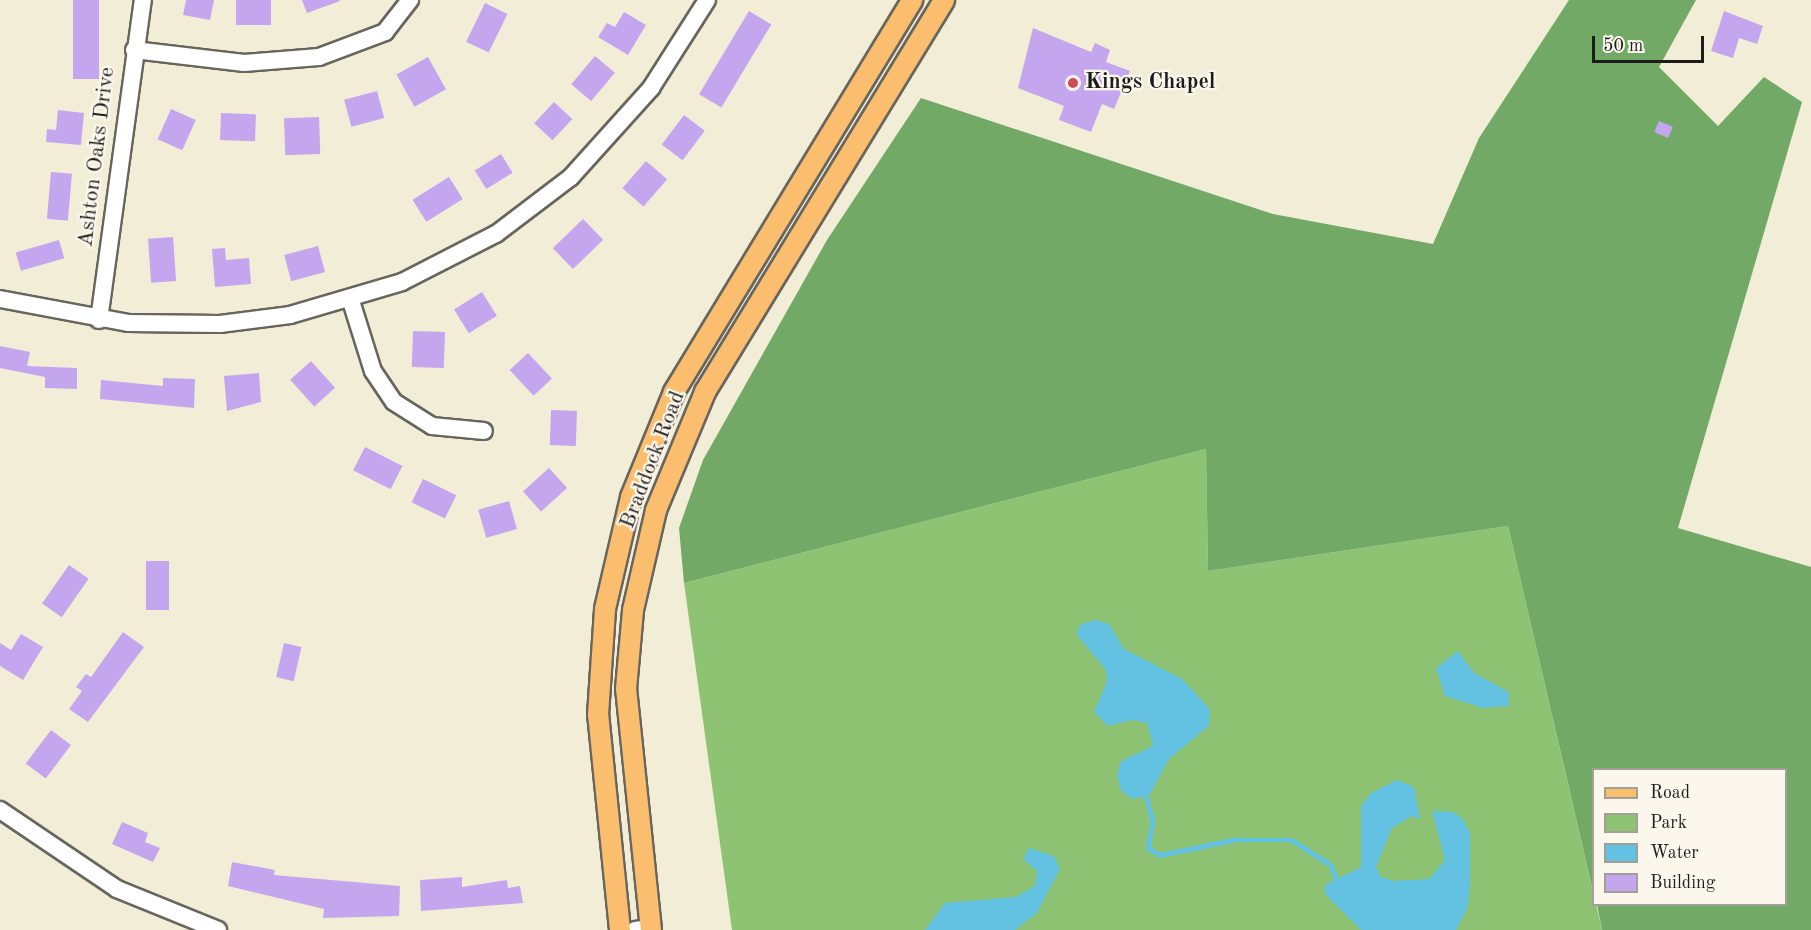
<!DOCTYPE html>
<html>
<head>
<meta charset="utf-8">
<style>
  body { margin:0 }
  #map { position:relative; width:1811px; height:930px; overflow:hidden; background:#f2edd7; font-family:"Old Standard TT",serif }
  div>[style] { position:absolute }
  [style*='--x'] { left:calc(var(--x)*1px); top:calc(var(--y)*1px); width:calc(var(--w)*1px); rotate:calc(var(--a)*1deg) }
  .green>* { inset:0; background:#8fc374 }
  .forest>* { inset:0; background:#73a966 }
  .water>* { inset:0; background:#63c1e1 }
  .stream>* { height:4.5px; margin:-2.25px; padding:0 2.25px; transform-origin:2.25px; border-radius:2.25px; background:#63c1e1 }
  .building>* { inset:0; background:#c4a6ef; transform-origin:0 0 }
  .roads { filter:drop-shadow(2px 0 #67655d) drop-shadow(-2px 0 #67655d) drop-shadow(0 2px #67655d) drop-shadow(0 -2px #67655d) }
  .minor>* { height:16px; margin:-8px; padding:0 8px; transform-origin:8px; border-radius:8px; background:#fff }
  .major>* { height:20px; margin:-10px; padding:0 10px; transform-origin:10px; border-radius:10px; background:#fabe6e }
  .dots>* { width:16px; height:16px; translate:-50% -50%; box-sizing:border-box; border:3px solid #fbf7ec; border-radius:50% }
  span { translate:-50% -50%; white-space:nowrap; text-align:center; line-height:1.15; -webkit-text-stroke:4.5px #fbf7ec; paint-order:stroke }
  .poi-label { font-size:22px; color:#1c1c1c; font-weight:700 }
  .left { translate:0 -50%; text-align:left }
  .street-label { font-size:22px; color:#1c1c1c }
  .legend { position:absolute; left:1592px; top:768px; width:195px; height:138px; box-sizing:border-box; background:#fbf7ec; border:2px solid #a29f99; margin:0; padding:8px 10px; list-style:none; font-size:18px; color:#1c1c1c }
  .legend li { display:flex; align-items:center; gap:12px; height:30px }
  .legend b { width:30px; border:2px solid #a29f99 }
  .scale { position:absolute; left:1592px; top:36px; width:112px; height:27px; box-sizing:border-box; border:3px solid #1c1c1c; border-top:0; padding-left:8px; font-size:18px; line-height:21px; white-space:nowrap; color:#1c1c1c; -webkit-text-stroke:4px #fbf7ec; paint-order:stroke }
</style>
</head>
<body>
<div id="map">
  <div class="green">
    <div style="clip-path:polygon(1206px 449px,1208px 571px,1508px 526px,1602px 930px,732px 930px,684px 583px)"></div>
  </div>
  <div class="forest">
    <div style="clip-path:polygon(1569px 0,1696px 0,1659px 67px,1718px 126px,1764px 77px,1802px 102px,1678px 528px,1811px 567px,1811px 930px,1602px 930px,1597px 905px,1786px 904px,1786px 770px,1594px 770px,1593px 891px,1508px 526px,1208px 571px,1206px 449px,684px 583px,679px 528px,703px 460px,827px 240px,921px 98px,1273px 214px,1433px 244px,1479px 138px)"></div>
  </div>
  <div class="water">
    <div style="clip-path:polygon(1096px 620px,1109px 624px,1124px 649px,1182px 679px,1210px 709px,1209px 726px,1169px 759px,1150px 794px,1143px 797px,1132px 799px,1120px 789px,1117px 774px,1121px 761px,1153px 746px,1147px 723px,1132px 720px,1108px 726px,1094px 712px,1107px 681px,1106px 670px,1076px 634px,1081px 624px)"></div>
    <div style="clip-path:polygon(1458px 651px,1474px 673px,1509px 692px,1509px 706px,1483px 708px,1445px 696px,1436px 668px)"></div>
    <div style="clip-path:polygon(1397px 780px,1414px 787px,1420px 819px,1412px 816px,1392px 828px,1376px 867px,1381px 877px,1393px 881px,1429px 879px,1445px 860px,1432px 811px,1453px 812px,1463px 819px,1470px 833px,1470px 882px,1468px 907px,1456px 930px,1361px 930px,1324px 893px,1326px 884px,1361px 867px,1361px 806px,1371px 793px)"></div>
    <div style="clip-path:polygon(1029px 848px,1054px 856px,1060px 869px,1037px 913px,1015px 930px,925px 930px,945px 903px,1015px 897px,1035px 886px,1037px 871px,1023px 859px)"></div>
  </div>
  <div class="stream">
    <div style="--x:1146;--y:795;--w:27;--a:75"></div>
    <div style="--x:1153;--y:821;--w:27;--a:100"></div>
    <div style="--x:1148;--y:848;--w:14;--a:30"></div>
    <div style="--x:1160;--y:855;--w:75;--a:-11.6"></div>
    <div style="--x:1233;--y:840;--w:59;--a:0"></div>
    <div style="--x:1292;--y:840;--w:46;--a:32.7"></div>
    <div style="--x:1331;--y:865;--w:15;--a:70"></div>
  </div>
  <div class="building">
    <div style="left:73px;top:0;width:26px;height:79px"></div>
    <div style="clip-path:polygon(186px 0,214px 0,210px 20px,183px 15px)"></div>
    <div style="left:236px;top:0;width:35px;height:25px"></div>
    <div style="clip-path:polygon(302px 0,339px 0,340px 1px,307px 13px)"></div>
    <div style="left:485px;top:3px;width:25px;height:43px;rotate:26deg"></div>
    <div style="left:749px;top:11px;width:26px;height:97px;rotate:31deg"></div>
    <div style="clip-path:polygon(1724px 11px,1763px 26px,1757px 44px,1739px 38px,1733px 58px,1711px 51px)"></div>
    <div style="clip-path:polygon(624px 12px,646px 25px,628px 55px,598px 37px,607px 23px,615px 27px)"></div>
    <div style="clip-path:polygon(1033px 28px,1091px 52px,1095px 43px,1110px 50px,1106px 62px,1130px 71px,1114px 109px,1102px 104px,1091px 132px,1059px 120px,1064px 106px,1018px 88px)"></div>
    <div style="left:595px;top:56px;width:26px;height:37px;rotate:40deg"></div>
    <div style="left:428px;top:57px;width:37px;height:36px;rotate:61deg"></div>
    <div style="left:377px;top:91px;width:28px;height:34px;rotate:75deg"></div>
    <div style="left:554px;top:102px;width:25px;height:29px;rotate:43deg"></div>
    <div style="left:171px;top:109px;width:27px;height:33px;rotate:24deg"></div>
    <div style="clip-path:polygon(58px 110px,84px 113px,81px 145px,46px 142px,47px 129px,56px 130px)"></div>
    <div style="left:221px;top:113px;width:35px;height:27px;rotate:2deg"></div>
    <div style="left:684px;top:115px;width:26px;height:37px;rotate:37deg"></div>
    <div style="left:319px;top:117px;width:37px;height:35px;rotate:88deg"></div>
    <div style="left:1659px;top:121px;width:15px;height:12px;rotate:23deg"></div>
    <div style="left:501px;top:154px;width:22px;height:31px;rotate:58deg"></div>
    <div style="left:646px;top:161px;width:28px;height:36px;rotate:41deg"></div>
    <div style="left:51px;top:172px;width:21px;height:47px;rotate:5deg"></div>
    <div style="left:449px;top:177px;width:26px;height:43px;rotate:58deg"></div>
    <div style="left:583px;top:219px;width:29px;height:42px;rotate:46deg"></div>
    <div style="left:173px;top:237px;width:44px;height:25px;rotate:86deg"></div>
    <div style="left:59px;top:240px;width:19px;height:45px;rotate:74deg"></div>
    <div style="left:318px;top:246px;width:27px;height:35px;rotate:75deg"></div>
    <div style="clip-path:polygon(225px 248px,226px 260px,249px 258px,251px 284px,215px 287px,212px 249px)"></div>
    <div style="left:482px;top:292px;width:28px;height:33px;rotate:58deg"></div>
    <div style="left:413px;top:331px;width:32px;height:36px;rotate:2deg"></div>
    <div style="clip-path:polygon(0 346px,30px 352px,27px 366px,77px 368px,77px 389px,45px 388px,45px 377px,0 368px)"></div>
    <div style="left:528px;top:353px;width:35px;height:25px;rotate:47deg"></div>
    <div style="left:311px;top:361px;width:36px;height:28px;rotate:48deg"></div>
    <div style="clip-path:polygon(259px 373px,261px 402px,227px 411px,224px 376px)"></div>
    <div style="clip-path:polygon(163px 378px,195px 379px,194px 408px,100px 399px,101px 380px,163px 386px)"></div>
    <div style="left:551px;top:410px;width:26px;height:35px;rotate:2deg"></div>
    <div style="left:365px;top:447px;width:42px;height:26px;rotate:27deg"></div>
    <div style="left:549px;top:468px;width:27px;height:35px;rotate:48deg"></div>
    <div style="left:423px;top:479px;width:37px;height:26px;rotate:26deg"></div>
    <div style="left:509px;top:501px;width:29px;height:32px;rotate:74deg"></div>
    <div style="left:146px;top:561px;width:23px;height:49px"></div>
    <div style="left:69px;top:565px;width:24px;height:47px;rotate:35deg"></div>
    <div style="clip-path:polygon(123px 632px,144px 647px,88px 722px,69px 709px,82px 691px,76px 687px,86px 674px,91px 677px)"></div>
    <div style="clip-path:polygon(21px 634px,43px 647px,23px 680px,0 666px,0 643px,11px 650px)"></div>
    <div style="left:284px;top:643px;width:18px;height:35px;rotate:13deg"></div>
    <div style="left:51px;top:730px;width:25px;height:42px;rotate:37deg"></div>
    <div style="clip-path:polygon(122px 822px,148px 833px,145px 842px,160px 848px,153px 862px,112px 844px)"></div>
    <div style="clip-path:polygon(232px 862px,275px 870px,274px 875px,400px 886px,399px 916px,323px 918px,324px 909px,228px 886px)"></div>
    <div style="clip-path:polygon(462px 877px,462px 887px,507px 880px,508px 888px,520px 886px,523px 903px,421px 911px,420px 880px)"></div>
  </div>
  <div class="roads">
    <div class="minor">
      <div style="--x:134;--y:50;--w:111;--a:6.7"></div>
      <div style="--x:244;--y:63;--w:75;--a:-4.6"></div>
      <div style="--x:319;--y:57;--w:71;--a:-20.7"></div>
      <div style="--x:385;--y:32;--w:41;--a:-52"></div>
      <div style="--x:0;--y:299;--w:130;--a:10.6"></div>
      <div style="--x:128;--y:323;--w:92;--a:0.6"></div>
      <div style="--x:220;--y:324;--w:71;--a:-7.3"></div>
      <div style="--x:290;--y:315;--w:117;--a:-16.4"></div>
      <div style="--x:402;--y:282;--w:106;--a:-27.1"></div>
      <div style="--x:496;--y:234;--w:94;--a:-37.2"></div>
      <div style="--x:571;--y:177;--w:120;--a:-48"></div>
      <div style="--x:651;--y:88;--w:104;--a:-57.5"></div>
      <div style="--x:351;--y:301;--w:73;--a:72.6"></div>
      <div style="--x:373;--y:371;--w:37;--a:56"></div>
      <div style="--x:394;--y:402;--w:45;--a:32.3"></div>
      <div style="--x:432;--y:426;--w:52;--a:5.5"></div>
      <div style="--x:99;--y:320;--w:323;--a:-82.2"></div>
      <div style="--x:0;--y:810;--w:141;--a:34"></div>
      <div style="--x:117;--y:889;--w:109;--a:22.1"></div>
      <div style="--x:635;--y:930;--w:16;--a:-7"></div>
    </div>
    <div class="major">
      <div style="--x:620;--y:930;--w:216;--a:-95.8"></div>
      <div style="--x:598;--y:715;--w:106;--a:-86.2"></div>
      <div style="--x:605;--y:609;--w:115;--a:-76.9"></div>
      <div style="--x:631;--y:497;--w:113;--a:-67.7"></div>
      <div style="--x:674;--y:392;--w:459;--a:-58.7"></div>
      <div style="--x:651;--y:930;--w:242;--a:-95.9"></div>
      <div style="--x:626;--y:689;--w:79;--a:-84.9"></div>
      <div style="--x:633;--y:610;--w:103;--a:-77"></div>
      <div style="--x:656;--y:510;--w:128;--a:-67.4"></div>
      <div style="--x:705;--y:392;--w:459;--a:-58.6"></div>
    </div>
  </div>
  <div class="dots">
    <div style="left:1073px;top:83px;background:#d1495b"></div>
  </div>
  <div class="poi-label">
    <span class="left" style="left:1085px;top:83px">Kings Chapel</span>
  </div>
  <div class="street-label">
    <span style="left:97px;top:157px;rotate:-83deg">Ashton Oaks Drive</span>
    <span style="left:653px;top:460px;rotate:-69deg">Braddock Road</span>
  </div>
  <ul class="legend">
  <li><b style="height:8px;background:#fabe6e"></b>Road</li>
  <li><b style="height:16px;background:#8fc374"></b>Park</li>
  <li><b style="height:16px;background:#63c1e1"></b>Water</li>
  <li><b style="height:16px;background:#c4a6ef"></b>Building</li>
  </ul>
  <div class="scale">50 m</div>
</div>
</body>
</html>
